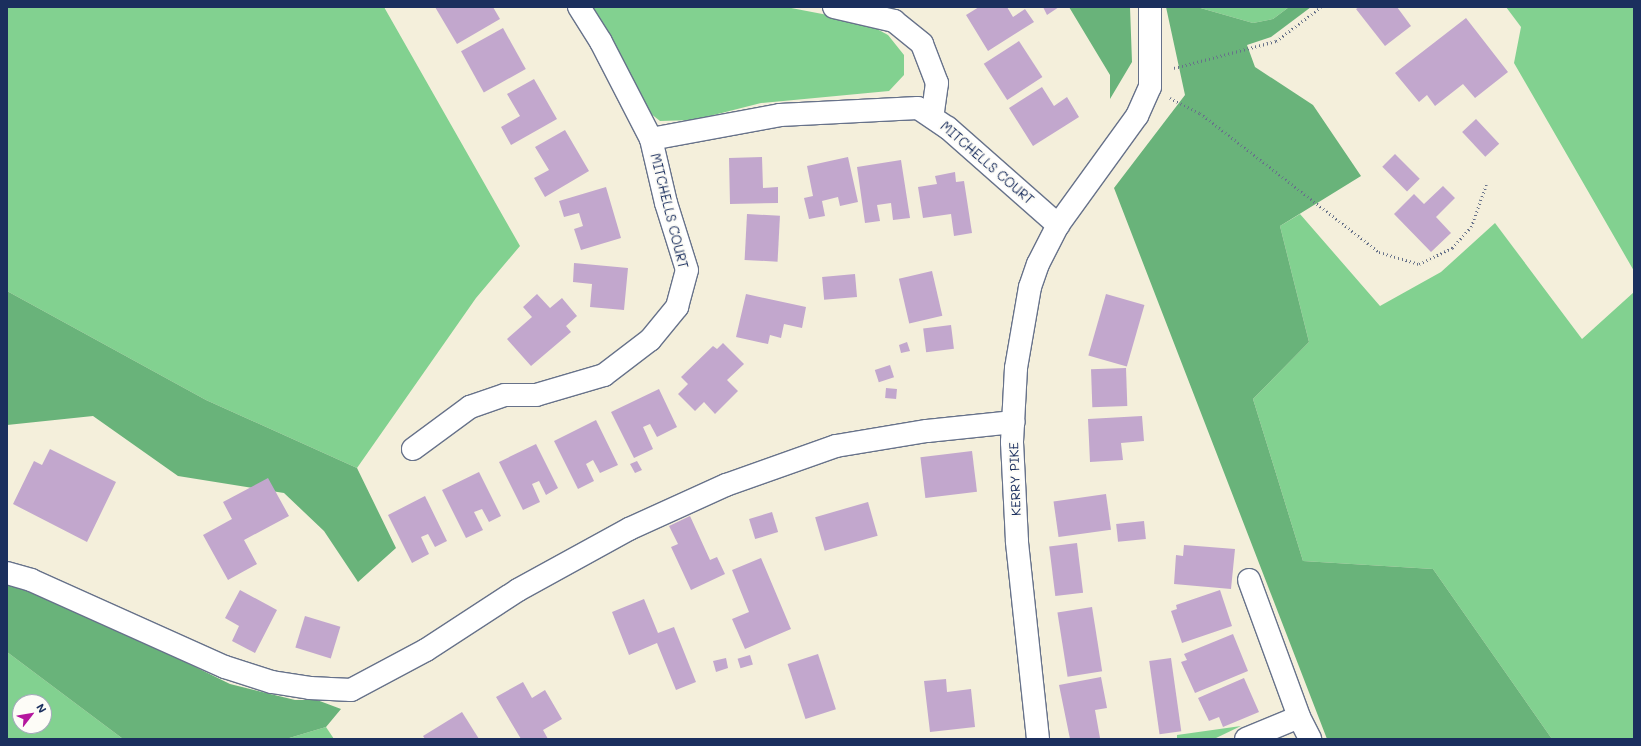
<!DOCTYPE html>
<html>
<head>
<meta charset="utf-8">
<style>
  body { margin:0 }
  #map { position:relative; width:1641px; height:746px; overflow:hidden; background:#f4efdb; font-family:Mali,sans-serif }
  div>[style] { position:absolute }
  [style*='--x'] { left:calc(var(--x)*1px); top:calc(var(--y)*1px); width:calc(var(--w)*1px); rotate:calc(var(--a)*1deg) }
  .green>* { inset:0; background:#82d190 }
  .forest>* { inset:0; background:#69b37a }
  .building>* { inset:0; background:#c2a7cd; transform-origin:0 0 }
  .path>* { height:2.5px; margin-top:-1.25px; transform-origin:0; background:repeating-linear-gradient(90deg,#67728a 0 1px,transparent 0 4px) }
  .roads { filter:drop-shadow(1px 0 #67728a) drop-shadow(-1px 0 #67728a) drop-shadow(0 1px #67728a) drop-shadow(0 -1px #67728a) }
  .minor>* { height:22px; margin:-11px; padding:0 11px; transform-origin:11px; border-radius:11px; background:#fff }
  span { translate:-50% -50%; white-space:nowrap; text-align:center; line-height:1.15; -webkit-text-stroke:4px #fdfcf7; paint-order:stroke }
  .street-label { font-size:13px; color:#1b2f5e }
  .frame { position:absolute; inset:0; border:8px solid #1b2f5e; pointer-events:none }
  .north { position:absolute; left:12px; top:694px; width:40px; height:40px; box-sizing:border-box; background:#fdfcf7; border:1px solid #a3aaba; border-radius:50%; rotate:59deg; font-size:11px; font-weight:700; line-height:16px; text-align:center; color:#1b2f5e }
  .north::after { content:''; display:block; margin:auto; width:14px; height:18px; background:#b5179e; clip-path:polygon(50% 0,100% 100%,50% 72%,0 100%) }
</style>
</head>
<body>
<div id="map">
  <div class="green">
    <div style="clip-path:polygon(7px 7px,384px 7px,520px 246px,476px 298px,357px 468px,206px 400px,7px 291px)"></div>
    <div style="clip-path:polygon(586px 7px,786px 7px,864px 22px,888px 35px,904px 55px,904px 75px,889px 91px,761px 103px,694px 120px,660px 121px,640px 105px)"></div>
    <div style="clip-path:polygon(1197px 7px,1289px 7px,1273px 19px,1253px 23px)"></div>
    <div style="clip-path:polygon(1506px 7px,1634px 7px,1634px 271px,1514px 63px,1521px 27px)"></div>
    <div style="clip-path:polygon(1300px 214px,1380px 306px,1441px 272px,1495px 223px,1582px 339px,1634px 292px,1634px 739px,1552px 739px,1433px 569px,1303px 561px,1253px 399px,1309px 342px,1280px 226px)"></div>
    <div style="clip-path:polygon(evenodd,7px 652px,123px 739px,7px 739px,7px 652px,20px 702px,44px 702px,44px 726px,20px 726px,20px 702px)"></div>
    <div style="clip-path:polygon(1241px 726px,1214px 739px,1177px 739px,1177px 735px)"></div>
    <div style="clip-path:polygon(326px 727px,334px 739px,286px 739px)"></div>
  </div>
  <div class="forest">
    <div style="clip-path:polygon(1069px 7px,1130px 7px,1132px 62px,1110px 99px,1110px 75px)"></div>
    <div style="clip-path:polygon(1166px 7px,1197px 7px,1253px 23px,1273px 19px,1289px 7px,1311px 7px,1271px 37px,1247px 45px,1255px 67px,1313px 105px,1361px 176px,1280px 226px,1309px 342px,1253px 399px,1303px 561px,1433px 569px,1552px 739px,1327px 739px,1114px 188px,1185px 95px)"></div>
    <div style="clip-path:polygon(7px 291px,206px 400px,357px 468px,396px 548px,358px 582px,324px 531px,284px 493px,178px 476px,93px 416px,7px 425px)"></div>
    <div style="clip-path:polygon(7px 583px,112px 626px,230px 684px,295px 700px,317px 700px,341px 709px,326px 727px,286px 739px,123px 739px,7px 652px)"></div>
  </div>
  <div class="building">
    <div style="clip-path:polygon(435px 7px,493px 7px,500px 19px,457px 44px)"></div>
    <div style="clip-path:polygon(979px 7px,1007px 7px,1013px 17px,1025px 9px,1034px 22px,988px 51px,966px 15px)"></div>
    <div style="clip-path:polygon(1043px 7px,1059px 7px,1047px 15px)"></div>
    <div style="clip-path:polygon(1359px 7px,1397px 7px,1411px 26px,1385px 46px,1356px 9px)"></div>
    <div style="clip-path:polygon(1466px 18px,1508px 72px,1475px 98px,1463px 84px,1435px 106px,1427px 95px,1419px 102px,1395px 73px)"></div>
    <div style="left:503px;top:28px;width:47px;height:48px;rotate:61deg"></div>
    <div style="left:1019px;top:41px;width:43px;height:42px;rotate:57deg"></div>
    <div style="clip-path:polygon(534px 79px,557px 119px,511px 145px,501px 127px,520px 116px,507px 94px)"></div>
    <div style="clip-path:polygon(1042px 87px,1054px 106px,1067px 97px,1079px 117px,1033px 146px,1009px 108px)"></div>
    <div style="left:1476px;top:119px;width:34px;height:19px;rotate:47deg"></div>
    <div style="clip-path:polygon(565px 130px,589px 171px,545px 197px,534px 178px,549px 170px,535px 147px)"></div>
    <div style="left:1395px;top:154px;width:35px;height:18px;rotate:45deg"></div>
    <div style="clip-path:polygon(762px 157px,763px 188px,778px 187px,778px 203px,730px 204px,729px 158px)"></div>
    <div style="clip-path:polygon(848px 157px,858px 202px,840px 206px,838px 197px,822px 201px,825px 216px,809px 219px,804px 198px,813px 196px,807px 166px)"></div>
    <div style="clip-path:polygon(901px 160px,910px 218px,893px 220px,891px 203px,877px 205px,880px 221px,865px 223px,857px 167px)"></div>
    <div style="clip-path:polygon(955px 172px,956px 182px,964px 181px,972px 233px,954px 236px,951px 214px,923px 218px,918px 187px,937px 184px,935px 176px)"></div>
    <div style="clip-path:polygon(1443px 186px,1455px 198px,1436px 217px,1451px 233px,1431px 252px,1394px 214px,1414px 194px,1424px 204px)"></div>
    <div style="clip-path:polygon(606px 187px,621px 238px,581px 250px,574px 229px,583px 226px,579px 213px,564px 217px,559px 201px)"></div>
    <div style="left:747px;top:214px;width:33px;height:46px;rotate:3deg"></div>
    <div style="clip-path:polygon(574px 263px,628px 268px,624px 310px,590px 307px,592px 284px,573px 282px)"></div>
    <div style="left:932px;top:271px;width:46px;height:34px;rotate:77deg"></div>
    <div style="left:855px;top:274px;width:23px;height:33px;rotate:85deg"></div>
    <div style="clip-path:polygon(537px 294px,550px 308px,562px 298px,577px 316px,566px 326px,571px 332px,531px 366px,507px 339px,532px 317px,523px 307px)"></div>
    <div style="clip-path:polygon(746px 294px,806px 307px,802px 328px,784px 324px,781px 338px,770px 335px,768px 344px,736px 337px)"></div>
    <div style="left:1106px;top:294px;width:40px;height:64px;rotate:16deg"></div>
    <div style="left:951px;top:325px;width:24px;height:28px;rotate:83deg"></div>
    <div style="clip-path:polygon(907px 342px,910px 351px,901px 353px,899px 345px)"></div>
    <div style="clip-path:polygon(723px 343px,744px 364px,727px 380px,738px 391px,715px 414px,704px 402px,695px 411px,678px 394px,688px 384px,681px 377px,713px 346px,717px 349px)"></div>
    <div style="left:890px;top:365px;width:13px;height:16px;rotate:72deg"></div>
    <div style="left:1126px;top:368px;width:38px;height:35px;rotate:88deg"></div>
    <div style="left:886px;top:388px;width:11px;height:10px;rotate:5deg"></div>
    <div style="clip-path:polygon(659px 389px,677px 427px,657px 437px,650px 424px,643px 427px,653px 449px,634px 458px,611px 412px)"></div>
    <div style="clip-path:polygon(1142px 416px,1144px 441px,1121px 443px,1123px 460px,1090px 462px,1088px 419px)"></div>
    <div style="clip-path:polygon(596px 420px,618px 465px,600px 473px,593px 460px,586px 464px,594px 481px,578px 489px,554px 441px)"></div>
    <div style="clip-path:polygon(536px 444px,558px 488px,546px 495px,539px 481px,532px 484px,540px 502px,523px 510px,499px 462px)"></div>
    <div style="clip-path:polygon(50px 449px,116px 482px,87px 542px,13px 504px,34px 461px,42px 465px)"></div>
    <div style="left:972px;top:451px;width:41px;height:52px;rotate:83deg"></div>
    <div style="clip-path:polygon(637px 461px,642px 470px,635px 473px,630px 464px)"></div>
    <div style="clip-path:polygon(479px 472px,501px 516px,489px 522px,482px 509px,474px 512px,483px 530px,466px 538px,442px 490px)"></div>
    <div style="clip-path:polygon(268px 478px,289px 516px,244px 540px,257px 564px,228px 580px,203px 535px,232px 519px,223px 502px)"></div>
    <div style="left:1106px;top:494px;width:36px;height:53px;rotate:82deg"></div>
    <div style="clip-path:polygon(425px 496px,447px 541px,435px 547px,428px 534px,421px 537px,429px 554px,412px 563px,388px 515px)"></div>
    <div style="left:868px;top:502px;width:35px;height:55px;rotate:74deg"></div>
    <div style="left:772px;top:512px;width:21px;height:24px;rotate:73deg"></div>
    <div style="clip-path:polygon(690px 516px,710px 560px,717px 557px,725px 574px,691px 590px,671px 547px,678px 544px,669px 526px)"></div>
    <div style="left:1144px;top:521px;width:18px;height:28px;rotate:84deg"></div>
    <div style="left:1077px;top:543px;width:50px;height:28px;rotate:83deg"></div>
    <div style="clip-path:polygon(1184px 545px,1235px 549px,1231px 589px,1174px 584px,1176px 555px,1183px 556px)"></div>
    <div style="clip-path:polygon(761px 558px,791px 629px,745px 649px,732px 619px,749px 612px,732px 570px)"></div>
    <div style="clip-path:polygon(240px 590px,277px 610px,255px 653px,232px 641px,239px 626px,225px 618px)"></div>
    <div style="clip-path:polygon(1220px 590px,1232px 626px,1182px 643px,1171px 611px,1177px 609px,1176px 605px)"></div>
    <div style="clip-path:polygon(644px 599px,658px 633px,674px 627px,696px 682px,676px 690px,657px 643px,629px 655px,612px 612px)"></div>
    <div style="left:1092px;top:607px;width:65px;height:35px;rotate:81deg"></div>
    <div style="left:305px;top:616px;width:37px;height:33px;rotate:17deg"></div>
    <div style="clip-path:polygon(1233px 634px,1248px 671px,1195px 693px,1181px 662px,1187px 660px,1184px 654px)"></div>
    <div style="left:818px;top:654px;width:58px;height:32px;rotate:72deg"></div>
    <div style="left:750px;top:655px;width:10px;height:13px;rotate:73deg"></div>
    <div style="clip-path:polygon(726px 658px,728px 668px,716px 672px,713px 661px)"></div>
    <div style="left:1171px;top:658px;width:74px;height:22px;rotate:82deg"></div>
    <div style="clip-path:polygon(1101px 677px,1107px 708px,1095px 710px,1100px 738px,1070px 739px,1059px 685px)"></div>
    <div style="clip-path:polygon(1244px 678px,1259px 712px,1223px 727px,1219px 717px,1209px 721px,1198px 698px)"></div>
    <div style="clip-path:polygon(946px 679px,947px 692px,971px 689px,975px 727px,930px 732px,924px 681px)"></div>
    <div style="clip-path:polygon(523px 682px,532px 698px,545px 690px,562px 719px,543px 730px,548px 739px,521px 739px,496px 697px)"></div>
    <div style="clip-path:polygon(462px 712px,479px 739px,425px 739px,423px 736px)"></div>
  </div>
  <div class="path">
    <div style="--x:1174;--y:68;--w:106;--a:-14.8"></div>
    <div style="--x:1276;--y:41;--w:56;--a:-37.1"></div>
    <div style="--x:1170;--y:98;--w:34;--a:27"></div>
    <div style="--x:1200;--y:113;--w:227;--a:37.8"></div>
    <div style="--x:1379;--y:252;--w:42;--a:16.7"></div>
    <div style="--x:1419;--y:264;--w:37;--a:-26"></div>
    <div style="--x:1452;--y:248;--w:28;--a:-48"></div>
    <div style="--x:1471;--y:227;--w:45;--a:-70.3"></div>
  </div>
  <div class="roads">
    <div class="minor">
      <div style="--x:579;--y:7;--w:41;--a:57.8"></div>
      <div style="--x:601;--y:42;--w:109;--a:62.7"></div>
      <div style="--x:834;--y:7;--w:62;--a:13.1"></div>
      <div style="--x:894;--y:21;--w:36;--a:39"></div>
      <div style="--x:922;--y:44;--w:42;--a:69"></div>
      <div style="--x:937;--y:83;--w:34;--a:98"></div>
      <div style="--x:413;--y:449;--w:71;--a:-36.4"></div>
      <div style="--x:470;--y:407;--w:37;--a:-19"></div>
      <div style="--x:505;--y:395;--w:31;--a:0"></div>
      <div style="--x:536;--y:395;--w:71;--a:-16.4"></div>
      <div style="--x:604;--y:375;--w:58;--a:-37.3"></div>
      <div style="--x:650;--y:340;--w:43;--a:-50.7"></div>
      <div style="--x:677;--y:307;--w:38;--a:-75"></div>
      <div style="--x:687;--y:270;--w:70;--a:-107.4"></div>
      <div style="--x:666;--y:203;--w:66;--a:-103.2"></div>
      <div style="--x:651;--y:139;--w:131;--a:-10.5"></div>
      <div style="--x:780;--y:115;--w:138;--a:-2.9"></div>
      <div style="--x:918;--y:108;--w:36;--a:34"></div>
      <div style="--x:948;--y:128;--w:147;--a:41.4"></div>
      <div style="--x:7;--y:573;--w:25;--a:16"></div>
      <div style="--x:31;--y:580;--w:213;--a:24.2"></div>
      <div style="--x:225;--y:667;--w:49;--a:17.7"></div>
      <div style="--x:272;--y:682;--w:38;--a:9"></div>
      <div style="--x:310;--y:688;--w:41;--a:2.8"></div>
      <div style="--x:351;--y:690;--w:85;--a:-28.1"></div>
      <div style="--x:426;--y:650;--w:110;--a:-33.1"></div>
      <div style="--x:518;--y:590;--w:127;--a:-28.8"></div>
      <div style="--x:629;--y:529;--w:107;--a:-24.4"></div>
      <div style="--x:726;--y:485;--w:117;--a:-19.5"></div>
      <div style="--x:836;--y:446;--w:92;--a:-9.4"></div>
      <div style="--x:927;--y:431;--w:87;--a:-5.9"></div>
      <div style="--x:1249;--y:580;--w:146;--a:69.9"></div>
      <div style="--x:1299;--y:717;--w:25;--a:63"></div>
      <div style="--x:1038;--y:739;--w:199;--a:-96.1"></div>
      <div style="--x:1017;--y:541;--w:99;--a:-92.9"></div>
      <div style="--x:1012;--y:442;--w:74;--a:-86.9"></div>
      <div style="--x:1016;--y:368;--w:82;--a:-80.2"></div>
      <div style="--x:1030;--y:287;--w:24;--a:-71"></div>
      <div style="--x:1038;--y:264;--w:44;--a:-62.9"></div>
      <div style="--x:1058;--y:225;--w:135;--a:-54.1"></div>
      <div style="--x:1137;--y:116;--w:32;--a:-66"></div>
      <div style="--x:1150;--y:87;--w:80;--a:-90"></div>
      <div style="--x:1246;--y:739;--w:57;--a:-22.5"></div>
    </div>
  </div>
  <div class="street-label">
    <span style="left:987px;top:163px;rotate:41deg">MITCHELLS COURT</span>
    <span style="left:669px;top:211px;rotate:76deg">MITCHELLS COURT</span>
    <span style="left:1015px;top:479px;rotate:-92deg">KERRY PIKE</span>
  </div>
  <div class="frame"></div>
  <div class="north">N</div>
</div>
</body>
</html>
